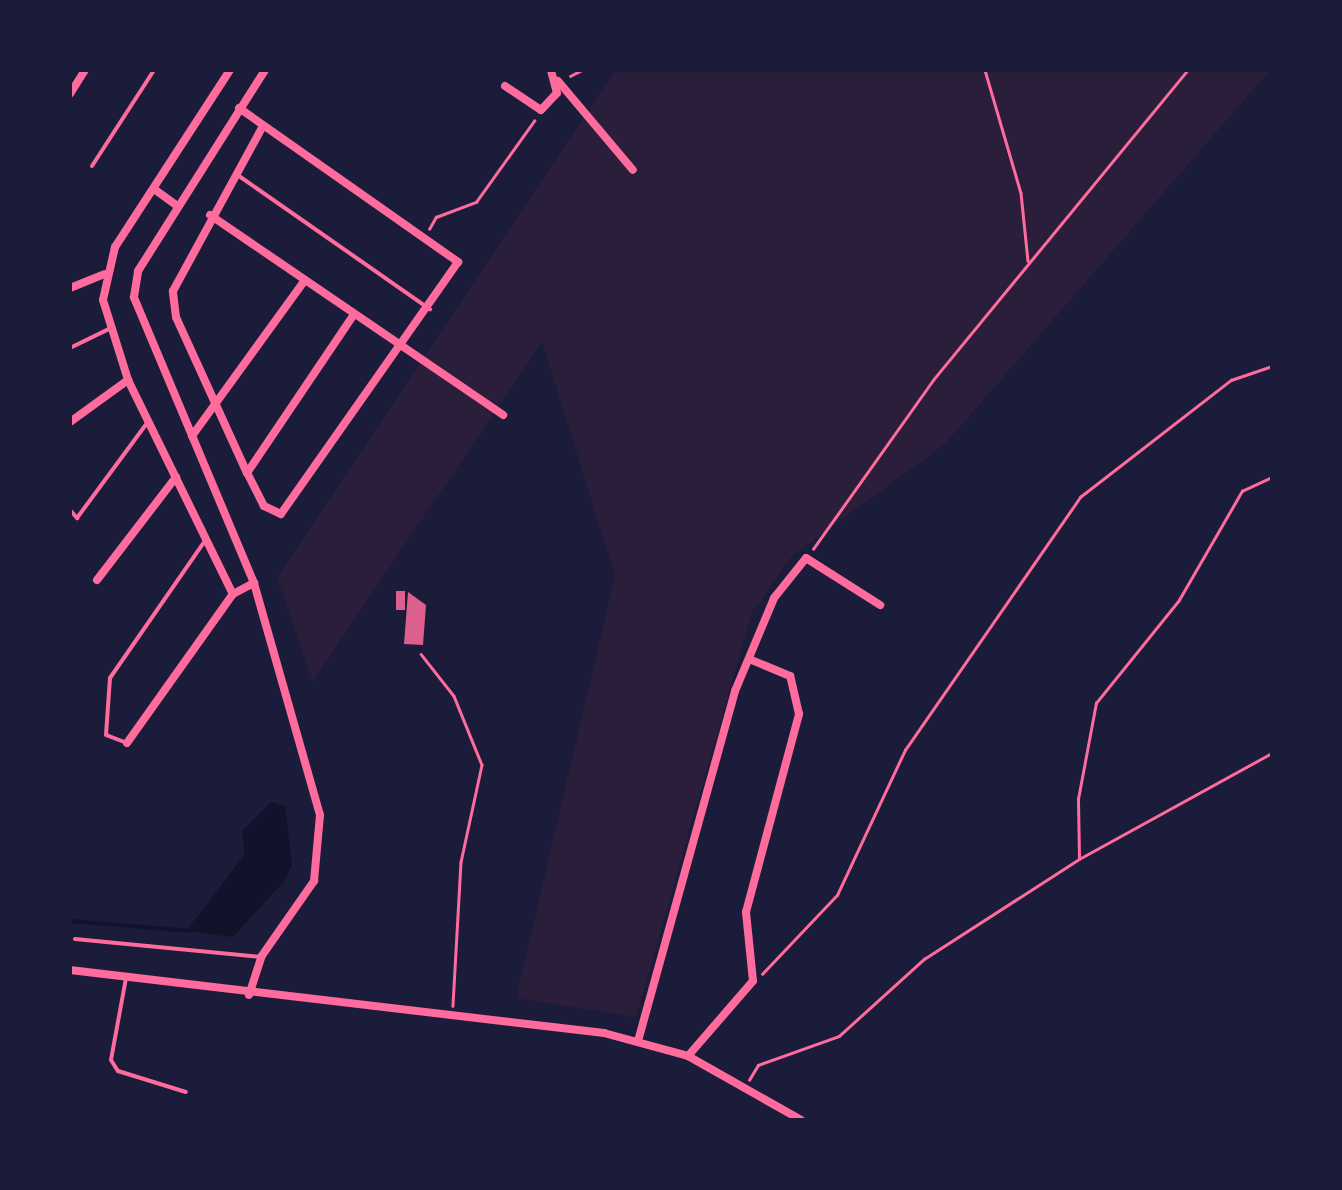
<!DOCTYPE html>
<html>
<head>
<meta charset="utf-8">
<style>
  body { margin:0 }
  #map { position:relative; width:1342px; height:1190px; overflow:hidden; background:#1b1b3a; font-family:Raleway,sans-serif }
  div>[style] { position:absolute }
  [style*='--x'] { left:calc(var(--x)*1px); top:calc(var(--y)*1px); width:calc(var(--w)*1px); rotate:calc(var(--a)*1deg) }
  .green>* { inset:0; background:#2a1e3b }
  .water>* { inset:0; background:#12122b }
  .stream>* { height:4px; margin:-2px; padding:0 2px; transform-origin:2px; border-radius:2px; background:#12122b }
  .building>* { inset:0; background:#dd5f8e; transform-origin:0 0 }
  .path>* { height:2.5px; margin:-1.25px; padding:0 1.25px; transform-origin:1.25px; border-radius:1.25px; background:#ff6b9d }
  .service>* { height:4px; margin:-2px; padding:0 2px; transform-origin:2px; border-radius:2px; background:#ff6b9d }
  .minor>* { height:8px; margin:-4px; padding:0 4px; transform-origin:4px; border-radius:4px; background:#ff6b9d }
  span { translate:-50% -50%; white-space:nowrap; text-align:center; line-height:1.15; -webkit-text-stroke:10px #1b1b3a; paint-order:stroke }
  .frame { position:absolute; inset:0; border:72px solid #1b1b3a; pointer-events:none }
</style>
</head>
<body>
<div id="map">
  <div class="green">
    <div style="clip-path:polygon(615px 70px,1270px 70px,945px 444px,793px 555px,752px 612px,636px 1017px,516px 998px,615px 576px,542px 341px,313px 681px,277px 578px)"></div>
  </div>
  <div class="water">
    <div style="clip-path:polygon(271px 802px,285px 806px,292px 865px,285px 880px,233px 937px,186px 931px,245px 854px,242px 831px)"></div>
  </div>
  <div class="stream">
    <div style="--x:70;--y:921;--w:121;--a:4.7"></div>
  </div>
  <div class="building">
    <div style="left:396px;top:591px;width:9px;height:19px"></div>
    <div style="clip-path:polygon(408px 592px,426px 605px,423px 645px,404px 644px)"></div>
  </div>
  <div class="path">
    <div style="--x:985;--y:70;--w:128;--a:73.7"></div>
    <div style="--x:1021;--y:193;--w:68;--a:84.1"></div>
    <div style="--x:570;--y:76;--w:13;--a:-27"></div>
    <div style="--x:429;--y:229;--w:14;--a:-60"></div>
    <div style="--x:436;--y:217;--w:43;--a:-20.6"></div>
    <div style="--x:476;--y:202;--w:100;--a:-54.4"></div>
    <div style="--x:813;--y:549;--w:207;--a:-54.6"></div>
    <div style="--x:933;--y:380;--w:401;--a:-50.6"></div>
    <div style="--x:421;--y:654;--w:53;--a:51.8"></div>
    <div style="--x:454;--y:696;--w:74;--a:67.9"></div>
    <div style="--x:482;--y:765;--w:99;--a:102.2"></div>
    <div style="--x:461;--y:862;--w:144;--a:93.2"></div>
    <div style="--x:1079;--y:858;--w:59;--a:-91"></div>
    <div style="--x:1078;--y:799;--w:98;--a:-79.4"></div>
    <div style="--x:1096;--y:703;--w:132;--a:-51.1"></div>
    <div style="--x:1179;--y:600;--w:126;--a:-60"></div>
    <div style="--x:1242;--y:491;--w:33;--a:-25"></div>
    <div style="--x:762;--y:974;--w:109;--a:-46.5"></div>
    <div style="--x:837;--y:895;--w:160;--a:-64.9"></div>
    <div style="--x:905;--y:750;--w:308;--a:-55.3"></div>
    <div style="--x:1080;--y:497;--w:191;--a:-37.8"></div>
    <div style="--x:1231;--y:380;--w:43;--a:-18.9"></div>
    <div style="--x:749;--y:1080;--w:17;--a:-59"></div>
    <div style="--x:758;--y:1065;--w:86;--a:-19.7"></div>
    <div style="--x:839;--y:1036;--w:115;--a:-42.2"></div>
    <div style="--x:924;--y:959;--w:184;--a:-32.8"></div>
    <div style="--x:1079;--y:859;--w:220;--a:-28.8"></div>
  </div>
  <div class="service">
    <div style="--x:92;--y:166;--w:114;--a:-57.1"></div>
    <div style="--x:239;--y:176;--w:233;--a:34.9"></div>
    <div style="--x:70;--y:348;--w:43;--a:-26"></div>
    <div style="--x:70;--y:510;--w:11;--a:49"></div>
    <div style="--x:77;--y:518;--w:118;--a:-53.6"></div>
    <div style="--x:127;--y:743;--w:22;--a:-159"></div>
    <div style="--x:106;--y:735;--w:57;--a:-86"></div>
    <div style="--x:110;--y:678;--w:167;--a:-55.3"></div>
    <div style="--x:75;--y:939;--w:187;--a:5.5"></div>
    <div style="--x:126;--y:978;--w:83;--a:100.4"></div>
    <div style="--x:111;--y:1060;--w:13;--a:58"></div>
    <div style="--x:118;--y:1071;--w:71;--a:17.2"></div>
  </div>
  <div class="minor">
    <div style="--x:230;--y:70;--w:211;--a:123"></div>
    <div style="--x:115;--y:247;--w:54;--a:102.8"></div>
    <div style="--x:103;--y:300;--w:84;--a:72.6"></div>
    <div style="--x:128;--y:380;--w:238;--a:63.9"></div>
    <div style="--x:233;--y:594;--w:24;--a:-28"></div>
    <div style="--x:558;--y:81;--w:116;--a:49.9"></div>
    <div style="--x:505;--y:86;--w:43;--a:33.7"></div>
    <div style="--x:541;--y:110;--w:23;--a:-47"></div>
    <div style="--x:557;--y:93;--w:24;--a:-105"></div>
    <div style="--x:70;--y:94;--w:28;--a:-58"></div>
    <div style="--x:239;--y:108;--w:268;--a:35.1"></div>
    <div style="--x:458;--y:262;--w:308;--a:125.1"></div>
    <div style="--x:281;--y:514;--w:19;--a:-155"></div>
    <div style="--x:264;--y:506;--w:37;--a:-117"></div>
    <div style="--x:247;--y:473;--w:171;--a:-114.5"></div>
    <div style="--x:176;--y:317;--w:26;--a:-97"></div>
    <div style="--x:173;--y:291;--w:188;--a:-61.4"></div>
    <div style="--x:154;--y:189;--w:29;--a:36"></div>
    <div style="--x:210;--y:215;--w:355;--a:34.3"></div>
    <div style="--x:70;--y:288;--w:37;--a:-22"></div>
    <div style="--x:70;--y:422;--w:72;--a:-35.9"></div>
    <div style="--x:192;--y:436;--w:191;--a:-54.1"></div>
    <div style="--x:247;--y:473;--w:189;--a:-56"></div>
    <div style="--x:97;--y:580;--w:130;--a:-52.5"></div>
    <div style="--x:127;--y:743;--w:183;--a:-54.6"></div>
    <div style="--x:70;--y:970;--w:538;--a:6.73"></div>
    <div style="--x:604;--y:1033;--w:87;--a:15.3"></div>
    <div style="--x:688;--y:1056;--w:130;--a:29.5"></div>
    <div style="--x:249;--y:995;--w:40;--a:-72"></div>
    <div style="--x:261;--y:957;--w:93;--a:-55.1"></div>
    <div style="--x:314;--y:881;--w:66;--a:-84.8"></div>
    <div style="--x:320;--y:815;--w:241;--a:-105.9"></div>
    <div style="--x:254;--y:583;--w:310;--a:-112.8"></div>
    <div style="--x:134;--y:297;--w:26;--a:-81"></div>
    <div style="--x:138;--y:271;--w:238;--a:-57.7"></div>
    <div style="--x:638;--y:1041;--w:363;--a:-74.5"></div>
    <div style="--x:735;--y:691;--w:101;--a:-67.2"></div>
    <div style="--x:774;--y:598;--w:51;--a:-51.3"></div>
    <div style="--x:806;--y:558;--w:88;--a:32.4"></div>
    <div style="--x:688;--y:1056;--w:99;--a:-49.1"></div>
    <div style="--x:753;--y:981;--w:69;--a:-95.8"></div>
    <div style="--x:746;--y:912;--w:205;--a:-75"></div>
    <div style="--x:799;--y:714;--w:39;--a:-103"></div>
    <div style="--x:790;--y:676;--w:44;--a:-157.5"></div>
  </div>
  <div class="frame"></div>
</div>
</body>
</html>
